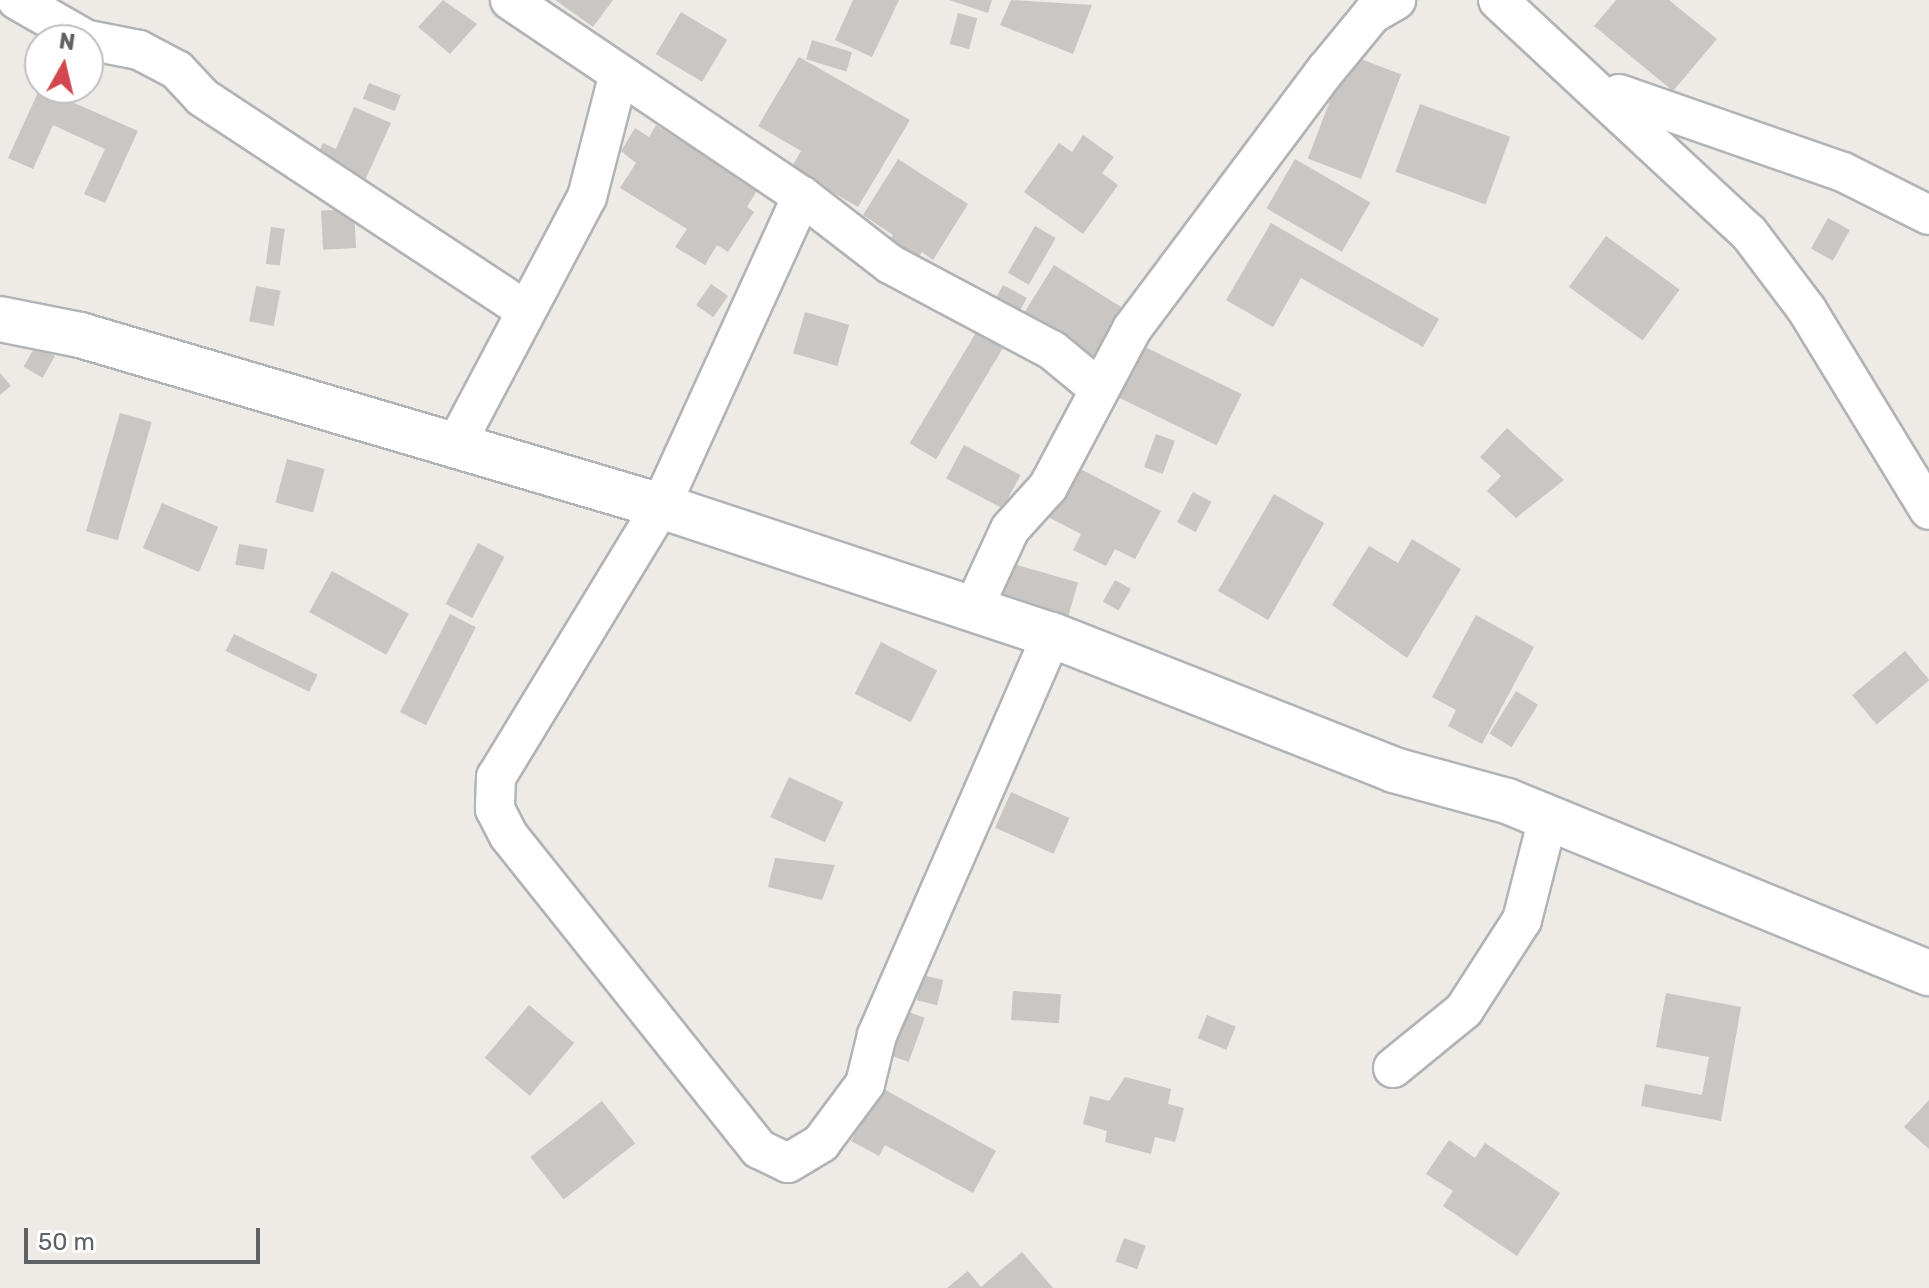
<!DOCTYPE html>
<html>
<head>
<meta charset="utf-8">
<style>
  body { margin:0 }
  #map { position:relative; width:1929px; height:1288px; overflow:hidden; background:#eeebe6; font-family:Rubik,sans-serif }
  div>[style] { position:absolute }
  [style*='--x'] { left:calc(var(--x)*1px); top:calc(var(--y)*1px); width:calc(var(--w)*1px); rotate:calc(var(--a)*1deg) }
  .building>* { inset:0; background:#cac6c3; transform-origin:0 0 }
  .roads { filter:drop-shadow(2px 0 #b1b4b7) drop-shadow(-2px 0 #b1b4b7) drop-shadow(0 2px #b1b4b7) drop-shadow(0 -2px #b1b4b7) }
  .street>* { height:38px; margin:-19px; padding:0 19px; transform-origin:19px; border-radius:19px; background:#fff }
  .secondary>* { height:44px; margin:-22px; padding:0 22px; transform-origin:22px; border-radius:22px; background:#fff }
  span { translate:-50% -50%; white-space:nowrap; text-align:center; line-height:1.15; -webkit-text-stroke:7px #fff; paint-order:stroke }
  .north { position:absolute; left:24px; top:24px; width:80px; height:80px; box-sizing:border-box; background:#fff; border:2px solid #bfc0c1; border-radius:50%; rotate:8deg; font-size:22px; font-weight:700; line-height:32px; text-align:center; color:#5e6265 }
  .north::after { content:''; display:block; margin:auto; width:28px; height:36px; background:#d3484e; clip-path:polygon(50% 0,100% 100%,50% 72%,0 100%) }
  .scale { position:absolute; left:24px; top:1228px; width:236px; height:36px; box-sizing:border-box; border:4px solid #5e6265; border-top:0; padding-left:10px; font-size:24px; line-height:28px; white-space:nowrap; color:#5e6265; -webkit-text-stroke:6px #fff; paint-order:stroke }
</style>
</head>
<body>
<div id="map">
  <div class="building">
    <div style="clip-path:polygon(443px 0,477px 24px,450px 54px,418px 27px)"></div>
    <div style="clip-path:polygon(555px 0,613px 0,593px 27px)"></div>
    <div style="clip-path:polygon(853px 0,899px 0,872px 57px,835px 40px)"></div>
    <div style="clip-path:polygon(949px 0,992px 0,988px 13px)"></div>
    <div style="clip-path:polygon(1011px 0,1092px 5px,1073px 54px,1000px 25px)"></div>
    <div style="clip-path:polygon(1616px 0,1669px 0,1717px 39px,1673px 91px,1594px 26px)"></div>
    <div style="left:681px;top:12px;width:54px;height:49px;rotate:31deg"></div>
    <div style="left:958px;top:13px;width:20px;height:32px;rotate:15deg"></div>
    <div style="left:812px;top:40px;width:42px;height:20px;rotate:17deg"></div>
    <div style="left:1348px;top:54px;width:57px;height:112px;rotate:21deg"></div>
    <div style="clip-path:polygon(799px 57px,910px 120px,858px 207px,791px 168px,801px 151px,758px 126px)"></div>
    <div style="left:369px;top:83px;width:34px;height:17px;rotate:21deg"></div>
    <div style="clip-path:polygon(40px 88px,138px 131px,105px 203px,84px 194px,105px 149px,53px 125px,33px 169px,8px 158px)"></div>
    <div style="left:1420px;top:104px;width:96px;height:72px;rotate:20deg"></div>
    <div style="clip-path:polygon(354px 107px,391px 123px,362px 187px,313px 165px,323px 143px,336px 149px)"></div>
    <div style="clip-path:polygon(656px 125px,758px 189px,747px 207px,754px 212px,728px 252px,717px 245px,705px 265px,675px 247px,687px 229px,620px 188px,636px 163px,621px 151px,635px 128px,649px 137px)"></div>
    <div style="clip-path:polygon(1083px 135px,1114px 157px,1102px 173px,1118px 185px,1083px 234px,1024px 192px,1059px 143px,1072px 152px)"></div>
    <div style="clip-path:polygon(898px 159px,968px 204px,933px 260px,922px 252px,915px 263px,886px 246px,893px 235px,863px 215px)"></div>
    <div style="left:1295px;top:159px;width:87px;height:57px;rotate:30deg"></div>
    <div style="left:354px;top:209px;width:39px;height:33px;rotate:87deg"></div>
    <div style="left:1828px;top:218px;width:25px;height:35px;rotate:29deg"></div>
    <div style="clip-path:polygon(1271px 223px,1439px 319px,1423px 347px,1301px 278px,1273px 327px,1226px 300px)"></div>
    <div style="left:1035px;top:226px;width:24px;height:54px;rotate:30deg"></div>
    <div style="left:271px;top:227px;width:14px;height:37px;rotate:8deg"></div>
    <div style="left:1606px;top:236px;width:91px;height:63px;rotate:36deg"></div>
    <div style="left:1054px;top:265px;width:91px;height:61px;rotate:32deg"></div>
    <div style="left:711px;top:284px;width:21px;height:26px;rotate:35deg"></div>
    <div style="left:1003px;top:285px;width:27px;height:28px;rotate:28deg"></div>
    <div style="left:256px;top:286px;width:25px;height:36px;rotate:11deg"></div>
    <div style="left:805px;top:312px;width:46px;height:43px;rotate:16deg"></div>
    <div style="left:977px;top:331px;width:31px;height:131px;rotate:31deg"></div>
    <div style="left:36px;top:345px;width:22px;height:25px;rotate:30deg"></div>
    <div style="left:1141px;top:345px;width:112px;height:57px;rotate:26deg"></div>
    <div style="clip-path:polygon(0 373px,11px 386px,0 395px)"></div>
    <div style="left:120px;top:413px;width:33px;height:123px;rotate:16deg"></div>
    <div style="clip-path:polygon(1507px 428px,1564px 480px,1516px 518px,1487px 491px,1501px 476px,1480px 457px)"></div>
    <div style="left:1156px;top:434px;width:20px;height:35px;rotate:20deg"></div>
    <div style="left:964px;top:445px;width:64px;height:38px;rotate:28deg"></div>
    <div style="left:287px;top:459px;width:39px;height:45px;rotate:15deg"></div>
    <div style="clip-path:polygon(1075px 466px,1161px 511px,1135px 559px,1115px 549px,1106px 566px,1073px 550px,1081px 534px,1048px 517px)"></div>
    <div style="left:1193px;top:492px;width:21px;height:34px;rotate:28deg"></div>
    <div style="left:1274px;top:494px;width:58px;height:112px;rotate:30deg"></div>
    <div style="left:162px;top:503px;width:61px;height:49px;rotate:23deg"></div>
    <div style="clip-path:polygon(1412px 539px,1461px 569px,1407px 658px,1332px 605px,1369px 546px,1398px 563px)"></div>
    <div style="left:478px;top:543px;width:30px;height:69px;rotate:28deg"></div>
    <div style="left:239px;top:544px;width:29px;height:21px;rotate:10deg"></div>
    <div style="left:1003px;top:561px;width:78px;height:45px;rotate:16deg"></div>
    <div style="left:332px;top:571px;width:88px;height:47px;rotate:29deg"></div>
    <div style="left:1115px;top:580px;width:18px;height:25px;rotate:29deg"></div>
    <div style="left:450px;top:614px;width:29px;height:110px;rotate:27deg"></div>
    <div style="clip-path:polygon(1476px 615px,1534px 647px,1482px 744px,1448px 726px,1456px 710px,1432px 697px)"></div>
    <div style="left:234px;top:634px;width:93px;height:19px;rotate:26deg"></div>
    <div style="left:881px;top:642px;width:63px;height:58px;rotate:27deg"></div>
    <div style="left:1905px;top:651px;width:38px;height:69px;rotate:50deg"></div>
    <div style="left:1516px;top:691px;width:26px;height:50px;rotate:32deg"></div>
    <div style="left:789px;top:777px;width:60px;height:44px;rotate:25deg"></div>
    <div style="left:1011px;top:792px;width:64px;height:39px;rotate:24deg"></div>
    <div style="clip-path:polygon(775px 858px,835px 865px,822px 900px,768px 887px)"></div>
    <div style="left:923px;top:975px;width:21px;height:26px;rotate:14deg"></div>
    <div style="left:1013px;top:991px;width:48px;height:29px;rotate:4deg"></div>
    <div style="clip-path:polygon(1666px 993px,1741px 1007px,1721px 1121px,1641px 1106px,1645px 1084px,1702px 1095px,1709px 1057px,1656px 1047px)"></div>
    <div style="left:529px;top:1005px;width:59px;height:69px;rotate:40deg"></div>
    <div style="left:906px;top:1011px;width:20px;height:47px;rotate:20deg"></div>
    <div style="left:1207px;top:1015px;width:31px;height:25px;rotate:22deg"></div>
    <div style="clip-path:polygon(1125px 1077px,1171px 1089px,1168px 1104px,1184px 1108px,1175px 1142px,1155px 1137px,1151px 1154px,1105px 1142px,1107px 1131px,1083px 1124px,1090px 1096px,1109px 1101px)"></div>
    <div style="clip-path:polygon(880px 1087px,996px 1151px,973px 1193px,885px 1145px,879px 1156px,851px 1141px)"></div>
    <div style="clip-path:polygon(1929px 1100px,1929px 1149px,1904px 1127px)"></div>
    <div style="left:602px;top:1101px;width:54px;height:91px;rotate:52deg"></div>
    <div style="clip-path:polygon(1449px 1140px,1475px 1158px,1485px 1143px,1560px 1193px,1517px 1256px,1443px 1206px,1453px 1191px,1426px 1174px)"></div>
    <div style="left:1124px;top:1238px;width:23px;height:25px;rotate:20deg"></div>
    <div style="clip-path:polygon(1022px 1252px,1053px 1288px,947px 1288px,968px 1271px,981px 1287px)"></div>
  </div>
  <div class="roads">
    <div class="street">
      <div style="--x:17;--y:0;--w:81;--a:29.7"></div>
      <div style="--x:510;--y:0;--w:352;--a:33.9"></div>
      <div style="--x:802;--y:196;--w:111;--a:37.7"></div>
      <div style="--x:890;--y:264;--w:183;--a:28"></div>
      <div style="--x:1052;--y:350;--w:60;--a:39.6"></div>
      <div style="--x:1498;--y:0;--w:342;--a:42.9"></div>
      <div style="--x:1749;--y:233;--w:96;--a:53"></div>
      <div style="--x:1807;--y:310;--w:234;--a:58.6"></div>
      <div style="--x:88;--y:40;--w:52;--a:11.1"></div>
      <div style="--x:139;--y:50;--w:43;--a:27.8"></div>
      <div style="--x:177;--y:70;--w:37;--a:47"></div>
      <div style="--x:202;--y:97;--w:385;--a:33.4"></div>
      <div style="--x:1619;--y:94;--w:237;--a:19.2"></div>
      <div style="--x:1843;--y:172;--w:96;--a:26.6"></div>
      <div style="--x:802;--y:196;--w:341;--a:114.5"></div>
      <div style="--x:661;--y:506;--w:317;--a:121.3"></div>
      <div style="--x:496;--y:777;--w:32;--a:92"></div>
      <div style="--x:495;--y:809;--w:30;--a:63"></div>
      <div style="--x:509;--y:836;--w:401;--a:51.4"></div>
      <div style="--x:759;--y:1149;--w:32;--a:26"></div>
      <div style="--x:788;--y:1163;--w:39;--a:-31"></div>
      <div style="--x:821;--y:1143;--w:74;--a:-53.3"></div>
      <div style="--x:865;--y:1084;--w:50;--a:-76.2"></div>
      <div style="--x:877;--y:1035;--w:437;--a:-66.4"></div>
      <div style="--x:454;--y:448;--w:284;--a:-62.1"></div>
      <div style="--x:587;--y:197;--w:124;--a:-75.5"></div>
      <div style="--x:972;--y:611;--w:90;--a:-65.1"></div>
      <div style="--x:1010;--y:529;--w:57;--a:-47.9"></div>
      <div style="--x:1048;--y:487;--w:179;--a:-62"></div>
      <div style="--x:1132;--y:329;--w:324;--a:-53.2"></div>
      <div style="--x:1326;--y:70;--w:72;--a:-50.6"></div>
      <div style="--x:1372;--y:14;--w:28;--a:-30"></div>
      <div style="--x:1393;--y:1068;--w:92;--a:-39.2"></div>
      <div style="--x:1464;--y:1010;--w:107;--a:-57.2"></div>
      <div style="--x:1522;--y:920;--w:105;--a:-75.7"></div>
    </div>
    <div class="secondary">
      <div style="--x:0;--y:319;--w:82;--a:11.3"></div>
      <div style="--x:80;--y:335;--w:606;--a:16.4"></div>
      <div style="--x:661;--y:506;--w:412;--a:18.3"></div>
      <div style="--x:1052;--y:635;--w:368;--a:21.5"></div>
      <div style="--x:1394;--y:770;--w:117;--a:15.3"></div>
      <div style="--x:1507;--y:801;--w:456;--a:22.2"></div>
    </div>
  </div>
  <div class="north">N</div>
  <div class="scale">50 m</div>
</div>
</body>
</html>
